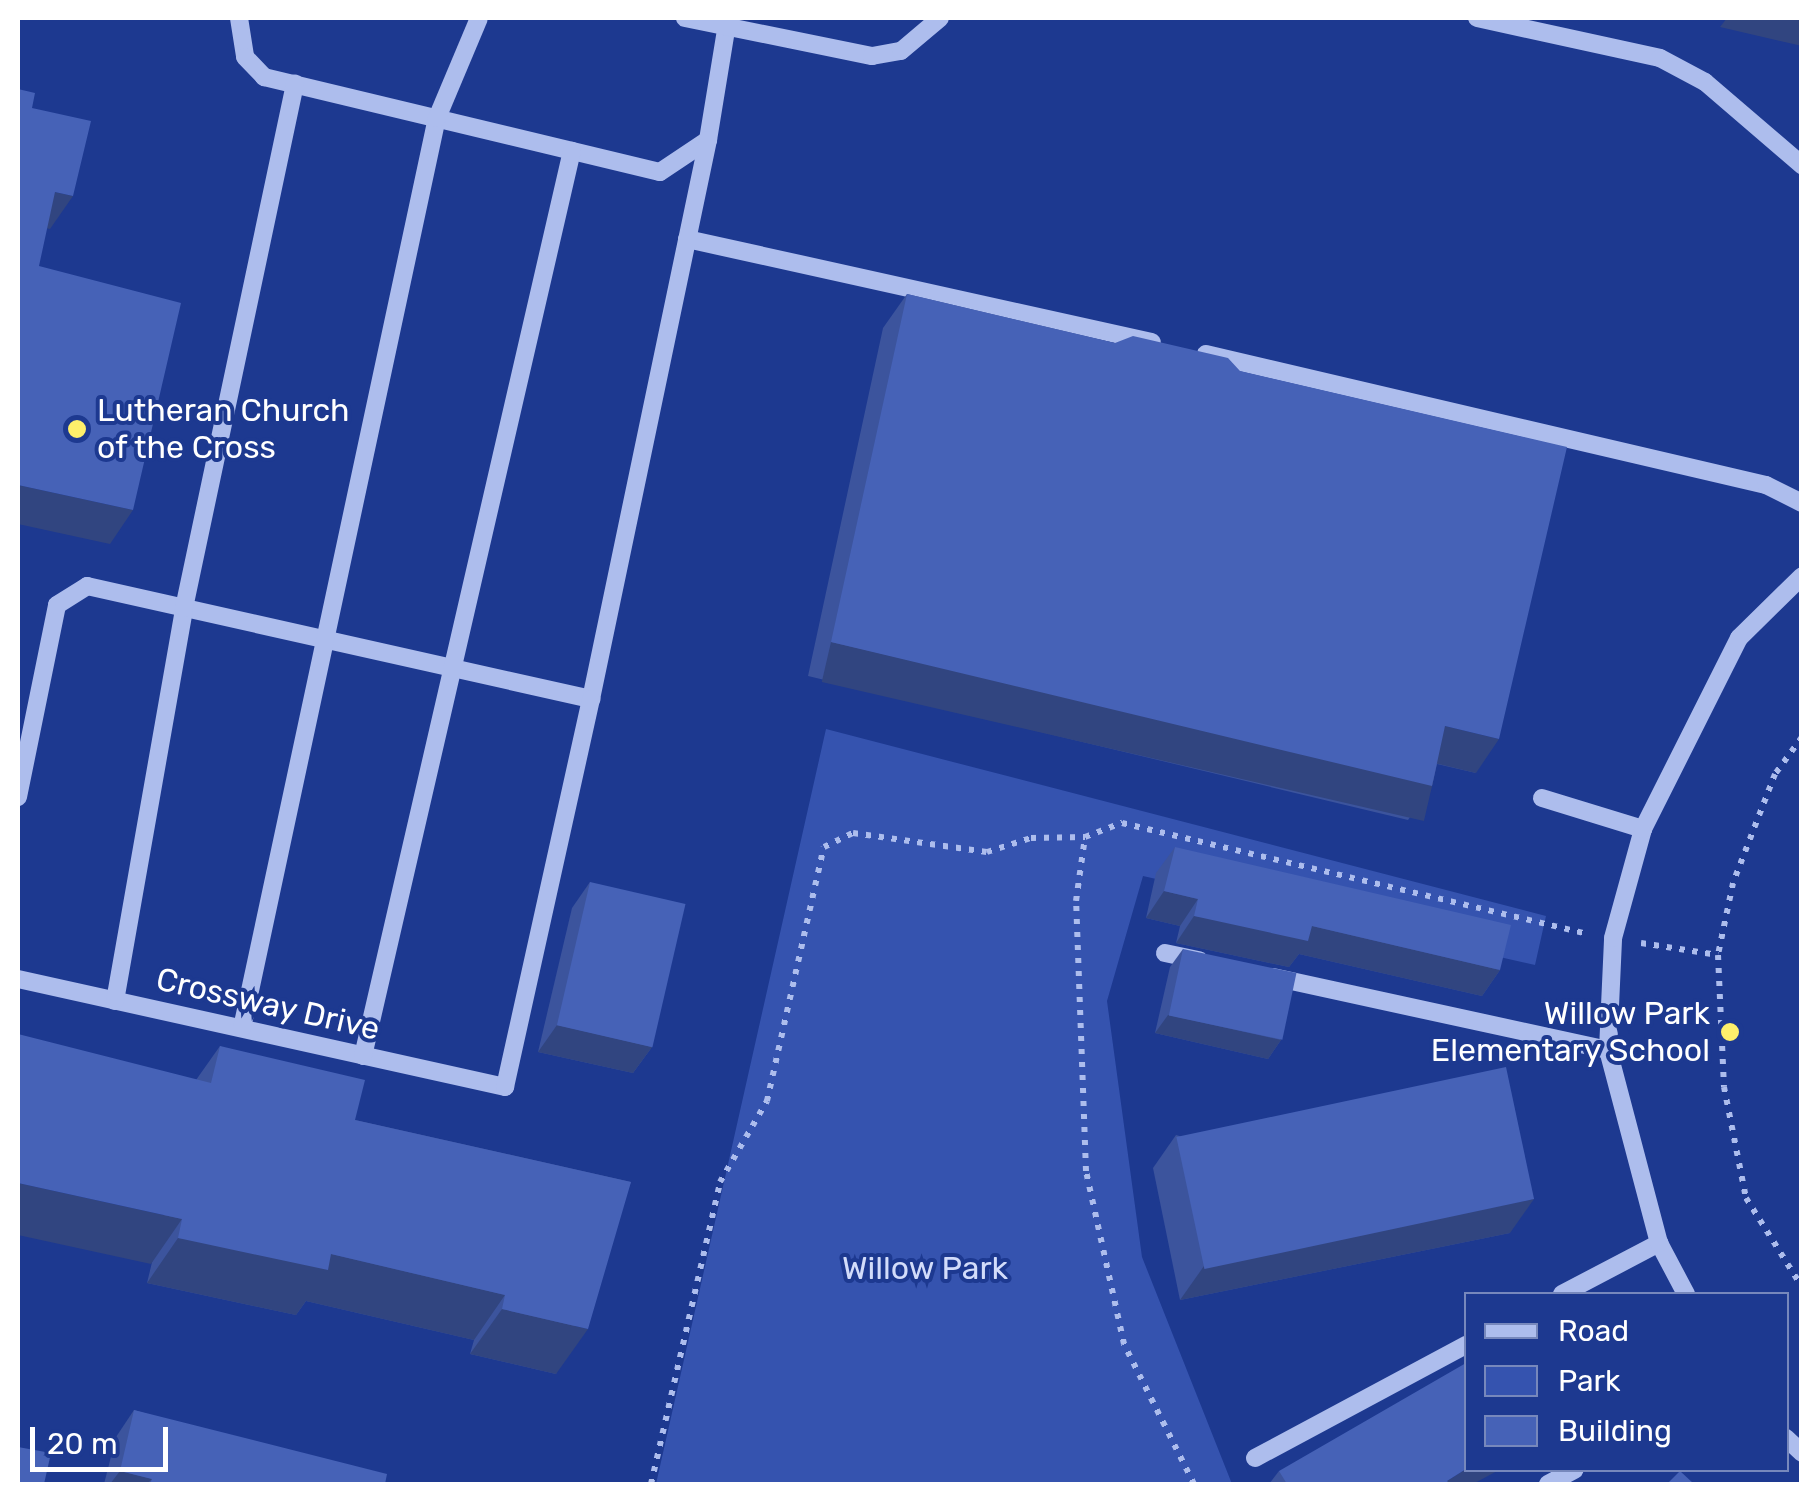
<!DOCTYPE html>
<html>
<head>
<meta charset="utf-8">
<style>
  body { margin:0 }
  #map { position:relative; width:1819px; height:1502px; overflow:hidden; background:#1d3990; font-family:Rubik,sans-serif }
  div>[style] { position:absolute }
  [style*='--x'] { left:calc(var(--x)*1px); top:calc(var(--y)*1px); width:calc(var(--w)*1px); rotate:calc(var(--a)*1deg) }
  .green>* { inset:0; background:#3553af }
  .path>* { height:6px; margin-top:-3px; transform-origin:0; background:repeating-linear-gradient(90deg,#adbded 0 5px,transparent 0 13px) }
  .minor>* { height:18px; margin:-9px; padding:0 9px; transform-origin:9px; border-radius:9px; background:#adbded }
  .wall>* { inset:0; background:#3c549d }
  .shaded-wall>* { inset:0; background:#314580; transform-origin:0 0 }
  .building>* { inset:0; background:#4662b7; transform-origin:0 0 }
  .dots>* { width:28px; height:28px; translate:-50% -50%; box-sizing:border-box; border:5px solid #1d3990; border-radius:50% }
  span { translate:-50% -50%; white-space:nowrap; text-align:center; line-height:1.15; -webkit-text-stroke:8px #1d3990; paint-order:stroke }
  .poi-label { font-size:32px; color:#fff }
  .left { translate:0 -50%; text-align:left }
  .right { translate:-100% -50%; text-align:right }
  .street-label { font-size:32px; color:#fff }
  .park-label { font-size:32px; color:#d2dcfa }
  .frame { position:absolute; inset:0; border:20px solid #fff; pointer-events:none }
  .legend { position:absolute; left:1464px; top:1292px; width:325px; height:180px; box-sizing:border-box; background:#1d3990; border:2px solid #7788bc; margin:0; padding:12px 18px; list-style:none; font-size:30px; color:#fff }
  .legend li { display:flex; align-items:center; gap:20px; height:50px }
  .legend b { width:50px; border:2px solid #7788bc }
  .scale { position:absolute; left:30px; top:1427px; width:138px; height:45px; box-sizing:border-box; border:5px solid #fff; border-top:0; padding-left:12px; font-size:30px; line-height:35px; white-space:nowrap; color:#fff; -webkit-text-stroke:8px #1d3990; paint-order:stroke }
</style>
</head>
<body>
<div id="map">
  <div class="green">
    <div style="clip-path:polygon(826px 729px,1546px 916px,1535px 965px,1143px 876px,1107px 1001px,1142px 1257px,1232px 1484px,656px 1484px)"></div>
  </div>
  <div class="path">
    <div style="--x:1802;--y:737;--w:46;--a:126.1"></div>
    <div style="--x:1775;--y:774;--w:117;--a:111.1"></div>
    <div style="--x:1733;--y:883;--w:74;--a:101.8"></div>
    <div style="--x:1718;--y:955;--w:132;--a:87.4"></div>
    <div style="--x:1724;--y:1087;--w:113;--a:78.8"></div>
    <div style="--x:1746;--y:1198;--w:105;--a:57.8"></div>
    <div style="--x:1641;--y:943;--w:78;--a:8.9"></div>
    <div style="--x:651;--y:1484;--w:310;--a:-77.1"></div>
    <div style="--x:720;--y:1182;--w:94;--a:-59.9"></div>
    <div style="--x:767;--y:1101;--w:260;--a:-77.4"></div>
    <div style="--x:824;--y:847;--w:32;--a:-26"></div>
    <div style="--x:853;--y:833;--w:135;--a:8.1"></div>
    <div style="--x:987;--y:852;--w:46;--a:-17.7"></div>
    <div style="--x:1031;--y:838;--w:54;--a:-1.1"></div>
    <div style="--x:1194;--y:1484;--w:157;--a:-116.6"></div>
    <div style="--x:1124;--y:1344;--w:177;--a:-102.4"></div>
    <div style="--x:1086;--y:1171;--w:270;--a:-92.1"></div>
    <div style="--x:1076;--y:901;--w:65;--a:-82"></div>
    <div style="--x:1085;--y:837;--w:40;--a:-21"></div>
    <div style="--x:1122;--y:823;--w:475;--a:13.4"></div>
  </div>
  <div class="minor">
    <div style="--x:239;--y:18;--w:39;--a:81"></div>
    <div style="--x:245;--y:57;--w:28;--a:46"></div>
    <div style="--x:264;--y:77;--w:407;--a:13.5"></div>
    <div style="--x:660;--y:172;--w:58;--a:-33.7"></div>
    <div style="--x:708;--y:140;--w:124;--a:-80.7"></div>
    <div style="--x:685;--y:18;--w:191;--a:11.5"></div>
    <div style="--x:872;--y:56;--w:29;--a:-10"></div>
    <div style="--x:901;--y:51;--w:51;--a:-40.2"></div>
    <div style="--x:1477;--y:18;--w:187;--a:12.3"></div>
    <div style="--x:1660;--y:58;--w:51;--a:28.1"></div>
    <div style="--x:1705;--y:82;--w:128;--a:40.6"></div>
    <div style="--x:687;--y:239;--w:476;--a:12.5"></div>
    <div style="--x:1206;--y:354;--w:575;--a:13.17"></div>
    <div style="--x:1766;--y:485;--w:40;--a:26.6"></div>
    <div style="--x:18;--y:797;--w:196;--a:-78.5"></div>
    <div style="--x:57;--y:605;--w:36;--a:-32"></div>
    <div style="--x:87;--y:586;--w:517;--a:12.64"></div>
    <div style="--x:591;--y:699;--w:571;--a:-78.18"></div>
    <div style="--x:1542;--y:798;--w:106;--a:17.1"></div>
    <div style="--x:1165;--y:953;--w:35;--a:12"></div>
    <div style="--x:1273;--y:977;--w:343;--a:12.3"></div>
    <div style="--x:18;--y:979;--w:499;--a:12.5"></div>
    <div style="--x:505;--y:1087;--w:397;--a:-77.5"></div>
    <div style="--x:115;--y:1001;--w:399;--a:-80"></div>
    <div style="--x:184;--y:608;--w:536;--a:-78.04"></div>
    <div style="--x:242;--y:1028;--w:931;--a:-77.91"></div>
    <div style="--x:437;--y:118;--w:108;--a:-67.2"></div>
    <div style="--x:363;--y:1056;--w:929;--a:-77"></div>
    <div style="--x:1562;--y:1294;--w:110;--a:-27.7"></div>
    <div style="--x:1686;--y:1294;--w:58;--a:-117.9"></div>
    <div style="--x:1659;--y:1243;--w:200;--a:-104.8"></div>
    <div style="--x:1608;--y:1050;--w:112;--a:-87.4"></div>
    <div style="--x:1613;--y:938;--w:113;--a:-74.6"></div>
    <div style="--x:1643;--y:829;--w:214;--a:-63.3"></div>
    <div style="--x:1739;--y:638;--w:88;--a:-44.5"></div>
    <div style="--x:1786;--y:1438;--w:22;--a:43"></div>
    <div style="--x:1255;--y:1458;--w:239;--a:-28.2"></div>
    <div style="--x:1548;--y:1484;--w:30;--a:-28"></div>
  </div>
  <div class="wall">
    <div style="clip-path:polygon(907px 294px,1115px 343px,1476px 773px,1437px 764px,1432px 786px,1408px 820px,808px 676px,883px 328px)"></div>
    <div style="clip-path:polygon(1175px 847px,1500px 970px,1482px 996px,1299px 954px,1289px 967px,1176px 943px,1180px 926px,1146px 918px,1156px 873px)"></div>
    <div style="clip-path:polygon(590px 882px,652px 1047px,633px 1073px,538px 1052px,572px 908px)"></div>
    <div style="clip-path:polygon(1183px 949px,1281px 1040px,1268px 1059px,1155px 1033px,1170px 967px)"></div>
    <div style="clip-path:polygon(220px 1046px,355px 1120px,631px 1182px,556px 1374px,470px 1354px,474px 1340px,306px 1301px,296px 1315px,147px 1283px,196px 1080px)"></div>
    <div style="clip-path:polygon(1176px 1135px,1510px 1233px,1180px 1300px,1153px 1168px)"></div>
    <div style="clip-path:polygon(134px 1410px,385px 1484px,104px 1484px,116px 1437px)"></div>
    <div style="clip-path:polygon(1279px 1471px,1473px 1484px,1269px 1484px)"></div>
  </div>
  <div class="shaded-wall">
    <div style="clip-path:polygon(1727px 18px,1802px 18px,1802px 46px,1720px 27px)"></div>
    <div style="clip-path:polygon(55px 192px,73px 196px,50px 229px,32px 225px)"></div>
    <div style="clip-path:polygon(18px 485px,133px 510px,110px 544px,18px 524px)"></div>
    <div style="left:831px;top:642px;width:618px;height:41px;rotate:13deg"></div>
    <div style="clip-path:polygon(1445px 726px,1499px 739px,1476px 773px,1422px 760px)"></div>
    <div style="clip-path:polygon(1164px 891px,1198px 899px,1180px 926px,1146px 918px)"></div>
    <div style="clip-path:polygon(1194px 916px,1312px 926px,1500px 970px,1482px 996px,1299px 954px,1289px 967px,1176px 943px)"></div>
    <div style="clip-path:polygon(1168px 1015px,1281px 1040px,1268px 1059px,1155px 1033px)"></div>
    <div style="clip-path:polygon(557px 1025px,652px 1047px,633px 1073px,538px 1052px)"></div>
    <div style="clip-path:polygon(18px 1183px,182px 1219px,151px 1264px,18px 1235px)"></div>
    <div style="clip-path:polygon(1534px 1199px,1510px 1233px,1180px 1300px,1204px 1266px)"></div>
    <div style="clip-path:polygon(178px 1238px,331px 1254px,505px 1295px,474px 1340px,306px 1301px,296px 1315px,147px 1283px)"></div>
    <div style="clip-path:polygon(502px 1309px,588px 1329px,556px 1374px,470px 1354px)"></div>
    <div style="clip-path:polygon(1466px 1469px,1499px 1470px,1473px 1484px,1445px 1484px,1447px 1481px)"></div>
    <div style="clip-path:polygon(120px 1471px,152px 1479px,147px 1484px,110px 1484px)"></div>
  </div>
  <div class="building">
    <div style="clip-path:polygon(18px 89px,35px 93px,32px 108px,91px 121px,73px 196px,55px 192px,39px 266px,181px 303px,133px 510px,18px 485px)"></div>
    <div style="clip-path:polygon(907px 294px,1115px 343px,1133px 336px,1228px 358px,1240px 371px,1567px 447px,1499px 739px,1445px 726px,1432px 786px,831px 642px)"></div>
    <div style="clip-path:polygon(1175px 847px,1511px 925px,1500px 970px,1312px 926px,1308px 941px,1194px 916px,1198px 899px,1164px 891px)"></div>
    <div style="left:590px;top:882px;width:98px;height:147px;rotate:13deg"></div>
    <div style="left:1183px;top:949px;width:116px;height:68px;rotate:12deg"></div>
    <div style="clip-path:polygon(18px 1034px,211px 1083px,220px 1046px,365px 1080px,355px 1120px,631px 1182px,588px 1329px,502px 1309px,505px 1295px,331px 1254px,328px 1270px,178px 1238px,182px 1219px,18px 1183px)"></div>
    <div style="left:1506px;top:1067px;width:135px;height:337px;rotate:78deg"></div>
    <div style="clip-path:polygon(1466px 1363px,1466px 1469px,1447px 1481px,1450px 1484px,1287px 1484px,1279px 1471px)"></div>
    <div style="clip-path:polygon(134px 1410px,387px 1474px,385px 1484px,150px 1484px,152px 1479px,120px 1471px)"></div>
    <div style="clip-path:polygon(18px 1447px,51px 1453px,44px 1484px,18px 1484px)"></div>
    <div style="clip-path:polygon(1680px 1471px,1694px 1484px,1667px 1484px)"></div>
  </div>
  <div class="dots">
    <div style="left:77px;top:429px;background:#fdef6b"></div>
    <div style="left:1730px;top:1032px;background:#fdef6b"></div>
  </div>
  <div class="poi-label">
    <span class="left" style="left:97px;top:429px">Lutheran Church<br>of the Cross</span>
    <span class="right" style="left:1710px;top:1032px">Willow Park<br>Elementary School</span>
  </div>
  <div class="street-label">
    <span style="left:268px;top:1004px;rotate:13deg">Crossway Drive</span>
  </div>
  <div class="park-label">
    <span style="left:925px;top:1268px">Willow Park</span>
  </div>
  <div class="frame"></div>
  <ul class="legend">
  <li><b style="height:12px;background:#adbded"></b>Road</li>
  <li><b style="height:28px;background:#3553af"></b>Park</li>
  <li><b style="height:28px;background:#4662b7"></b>Building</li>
  </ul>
  <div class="scale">20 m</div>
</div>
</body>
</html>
